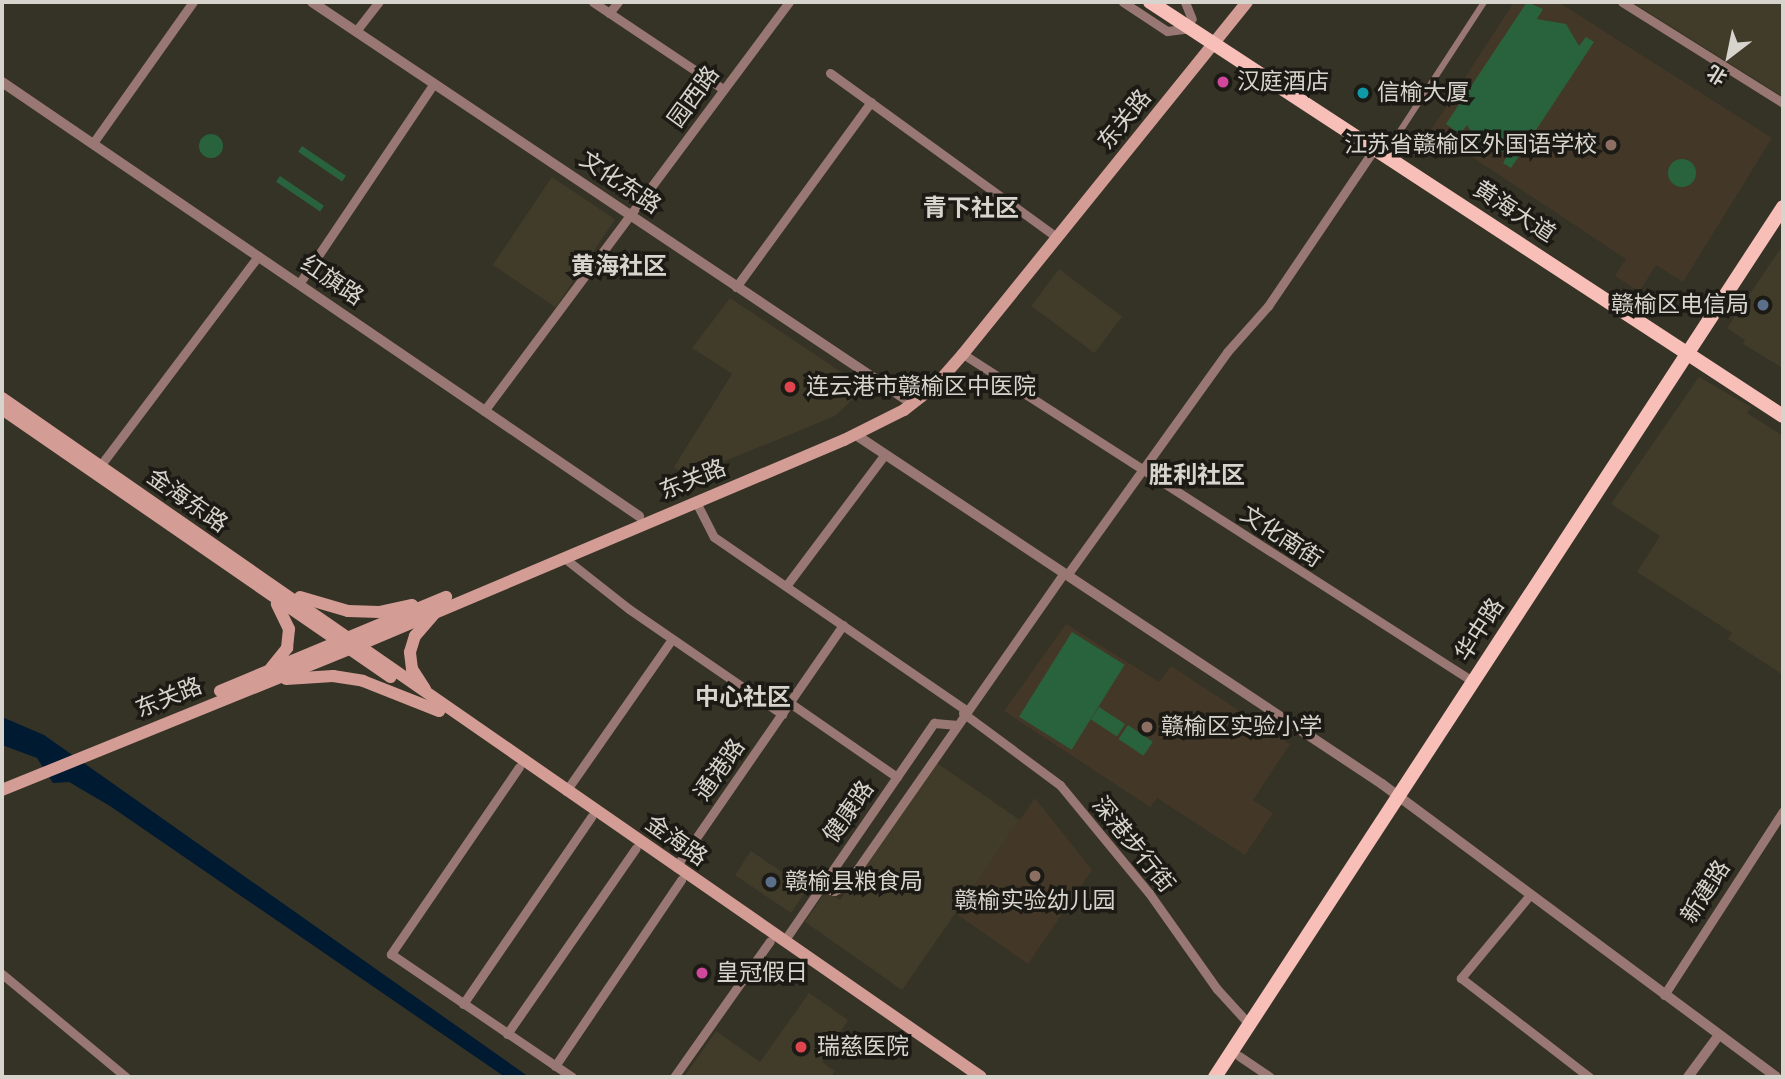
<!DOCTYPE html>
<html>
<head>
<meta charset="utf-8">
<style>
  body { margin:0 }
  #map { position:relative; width:1785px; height:1079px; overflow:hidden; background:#353226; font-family:"Source Sans 3","Noto Sans SC",sans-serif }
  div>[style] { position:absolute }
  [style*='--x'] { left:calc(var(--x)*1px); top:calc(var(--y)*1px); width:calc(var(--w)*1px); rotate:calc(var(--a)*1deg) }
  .built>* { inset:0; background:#413b2a; transform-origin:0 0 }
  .education>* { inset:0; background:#433728 }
  .green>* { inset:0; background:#29633d; transform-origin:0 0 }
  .round { border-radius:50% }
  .water>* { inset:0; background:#001a32 }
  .pedestrian>* { height:6px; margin:-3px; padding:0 3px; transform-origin:3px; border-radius:3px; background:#997772 }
  .minor>* { height:9px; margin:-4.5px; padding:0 4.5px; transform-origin:4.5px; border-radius:4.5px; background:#997772 }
  .tertiary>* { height:10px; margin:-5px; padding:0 5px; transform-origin:5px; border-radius:5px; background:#997772 }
  .secondary>* { height:12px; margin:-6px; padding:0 6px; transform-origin:6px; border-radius:6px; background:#d39d95 }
  .primary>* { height:14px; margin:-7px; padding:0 7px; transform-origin:7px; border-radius:7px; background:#f7bfb7 }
  .dots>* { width:19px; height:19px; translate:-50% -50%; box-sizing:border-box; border:4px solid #1b1a14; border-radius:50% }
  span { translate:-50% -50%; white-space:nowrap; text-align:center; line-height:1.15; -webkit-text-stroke:7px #1b1a14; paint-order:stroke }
  .poi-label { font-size:23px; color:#d7d4cd }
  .left { translate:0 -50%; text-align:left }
  .right { translate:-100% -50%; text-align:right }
  .street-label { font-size:23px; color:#d7d4cd }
  .neighbourhood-label { font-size:24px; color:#d7d4cd; font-weight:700 }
  .frame { position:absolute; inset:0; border:4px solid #d7d4cd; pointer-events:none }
  .north { position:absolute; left:1694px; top:21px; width:70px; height:70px; -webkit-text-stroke:5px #1b1a14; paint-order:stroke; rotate:212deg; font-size:19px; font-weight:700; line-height:28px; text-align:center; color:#d7d4cd }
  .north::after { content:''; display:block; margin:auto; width:24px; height:32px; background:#d7d4cd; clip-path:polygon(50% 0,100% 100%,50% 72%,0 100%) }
</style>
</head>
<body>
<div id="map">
  <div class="built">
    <div style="clip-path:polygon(1632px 2px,1783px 2px,1783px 97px)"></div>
    <div style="left:552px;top:177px;width:76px;height:106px;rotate:34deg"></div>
    <div style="clip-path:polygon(1780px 249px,1783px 251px,1783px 368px,1743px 344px,1745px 340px,1727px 328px)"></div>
    <div style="left:1059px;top:269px;width:79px;height:46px;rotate:37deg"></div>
    <div style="clip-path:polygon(730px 298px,856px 382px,856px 396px,835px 416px,686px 477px,674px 467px,732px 374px,692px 348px)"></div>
    <div style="clip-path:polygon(1699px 377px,1751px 407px,1747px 413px,1783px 436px,1783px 675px,1728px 639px,1732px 633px,1637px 572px,1660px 536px,1611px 504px)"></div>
    <div style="clip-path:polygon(934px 761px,1020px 820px,902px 990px,805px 922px,826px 891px,840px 900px)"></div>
    <div style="left:751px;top:851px;width:68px;height:29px;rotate:34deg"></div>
    <div style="clip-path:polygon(809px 993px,848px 1020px,822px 1062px,835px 1071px,831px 1077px,684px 1077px,716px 1031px,760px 1062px)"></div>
  </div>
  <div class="education">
    <div style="clip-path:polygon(1514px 2px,1558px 2px,1772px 138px,1683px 282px,1656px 265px,1639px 292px,1615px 276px,1626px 259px,1431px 130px)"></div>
    <div style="clip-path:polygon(1066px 624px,1159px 682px,1171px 666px,1290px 744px,1253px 800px,1273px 813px,1245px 855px,1157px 798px,1150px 807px,1004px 711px)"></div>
    <div style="clip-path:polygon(1035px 798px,1092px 870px,1028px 964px,955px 913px)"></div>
  </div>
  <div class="green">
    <div style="clip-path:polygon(1527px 2px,1543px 9px,1537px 19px,1566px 24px,1579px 46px,1586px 37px,1594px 42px,1511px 168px,1503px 163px,1509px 153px,1482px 149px,1467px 125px,1460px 134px,1446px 124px)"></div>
    <div class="round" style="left:199px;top:134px;width:24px;height:24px"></div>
    <div style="left:302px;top:146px;width:53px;height:7px;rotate:34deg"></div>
    <div class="round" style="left:1668px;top:159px;width:28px;height:28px"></div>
    <div style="left:280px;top:176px;width:53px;height:7px;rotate:34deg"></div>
    <div style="left:1072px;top:632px;width:62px;height:100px;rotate:32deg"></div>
    <div style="left:1099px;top:707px;width:31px;height:15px;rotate:33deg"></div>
    <div style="left:1128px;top:725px;width:30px;height:17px;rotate:34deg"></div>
  </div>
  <div class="water">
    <div style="clip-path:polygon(2px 717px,44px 735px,529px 1077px,505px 1077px,110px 806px,69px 782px,53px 783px,37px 758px,2px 745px)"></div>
  </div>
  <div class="pedestrian">
    <div style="--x:1389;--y:148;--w:174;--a:-56.9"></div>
  </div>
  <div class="minor">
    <div style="--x:593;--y:2;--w:156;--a:33.8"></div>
    <div style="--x:1123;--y:2;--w:53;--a:33.4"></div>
    <div style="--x:1167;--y:31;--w:23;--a:-7"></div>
    <div style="--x:1185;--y:2;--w:18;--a:68"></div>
    <div style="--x:1622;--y:2;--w:190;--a:32.1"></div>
    <div style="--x:609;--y:13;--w:14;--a:-51"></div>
    <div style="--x:356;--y:31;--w:37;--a:-52"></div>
    <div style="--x:830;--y:73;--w:273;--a:35.9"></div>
    <div style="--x:93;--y:143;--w:173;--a:-54.7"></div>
    <div style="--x:299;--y:284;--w:242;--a:-56.1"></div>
    <div style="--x:736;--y:287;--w:229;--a:-53.9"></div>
    <div style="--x:963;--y:354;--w:607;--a:32.7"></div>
    <div style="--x:484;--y:411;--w:510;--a:-53.29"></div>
    <div style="--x:100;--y:466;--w:263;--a:-53"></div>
    <div style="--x:696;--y:502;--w:39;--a:63"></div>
    <div style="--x:714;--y:537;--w:306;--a:34.5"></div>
    <div style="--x:563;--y:557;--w:84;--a:38.2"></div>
    <div style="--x:629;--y:609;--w:186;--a:34.5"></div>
    <div style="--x:1067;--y:575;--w:274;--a:-54.3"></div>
    <div style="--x:1227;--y:352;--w:62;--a:-48.3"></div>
    <div style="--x:1268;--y:306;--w:191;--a:-55.9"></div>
    <div style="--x:786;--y:586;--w:165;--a:-53.1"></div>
    <div style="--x:790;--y:703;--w:130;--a:34.7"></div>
    <div style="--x:963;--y:713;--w:121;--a:36.6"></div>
    <div style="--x:1060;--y:785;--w:140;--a:50.5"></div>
    <div style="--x:1149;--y:893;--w:118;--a:54.7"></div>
    <div style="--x:1217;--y:989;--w:47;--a:47.6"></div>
    <div style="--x:519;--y:767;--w:227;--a:124.4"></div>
    <div style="--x:391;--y:954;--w:219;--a:34.2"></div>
    <div style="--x:566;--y:791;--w:185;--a:-55.1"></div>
    <div style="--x:676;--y:867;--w:294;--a:-55.4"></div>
    <div style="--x:821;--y:887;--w:14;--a:17"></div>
    <div style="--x:834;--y:891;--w:15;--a:-28"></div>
    <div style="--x:847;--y:884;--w:379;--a:-55.1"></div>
    <div style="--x:1529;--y:896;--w:107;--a:129.7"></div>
    <div style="--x:1461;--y:978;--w:162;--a:37.7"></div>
    <div style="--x:784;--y:941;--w:265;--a:-55.5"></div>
    <div style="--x:934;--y:723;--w:21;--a:5"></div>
    <div style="--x:2;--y:974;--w:161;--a:39.7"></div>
    <div style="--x:1664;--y:995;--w:219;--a:-57.1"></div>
    <div style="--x:463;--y:1004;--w:227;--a:-55.6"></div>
    <div style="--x:507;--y:1034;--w:226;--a:-55.3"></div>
    <div style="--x:1239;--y:1056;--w:37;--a:34"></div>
    <div style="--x:555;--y:1066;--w:225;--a:-55.9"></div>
    <div style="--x:674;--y:1077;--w:166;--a:-54.8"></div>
  </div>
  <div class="tertiary">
    <div style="--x:312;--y:2;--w:714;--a:33.8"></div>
    <div style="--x:2;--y:82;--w:771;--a:34.27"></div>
    <div style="--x:856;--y:435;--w:631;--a:33.56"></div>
    <div style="--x:1382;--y:784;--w:491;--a:36.6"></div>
    <div style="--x:1688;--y:1077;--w:52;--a:-53.6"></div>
  </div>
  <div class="secondary">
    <div style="--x:2;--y:398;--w:1191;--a:34.74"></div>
    <div style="--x:2;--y:409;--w:472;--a:34.6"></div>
    <div style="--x:300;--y:597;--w:50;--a:16.3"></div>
    <div style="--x:348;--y:611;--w:31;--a:2"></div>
    <div style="--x:379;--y:612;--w:34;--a:-12"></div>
    <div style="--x:271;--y:668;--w:26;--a:-51"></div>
    <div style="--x:287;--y:648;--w:19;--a:-84"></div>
    <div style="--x:289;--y:629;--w:28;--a:-116"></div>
    <div style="--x:286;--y:679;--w:47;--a:-3.7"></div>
    <div style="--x:333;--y:676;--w:30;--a:9"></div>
    <div style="--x:363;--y:681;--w:82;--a:21.5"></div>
    <div style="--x:425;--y:689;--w:24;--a:-123"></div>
    <div style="--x:412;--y:669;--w:17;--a:-97"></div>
    <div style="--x:410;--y:652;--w:17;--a:-73"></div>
    <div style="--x:415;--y:636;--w:29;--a:-49"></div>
    <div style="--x:220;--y:691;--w:245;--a:-22.6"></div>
    <div style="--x:2;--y:790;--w:385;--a:-22.1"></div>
    <div style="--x:359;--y:645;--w:527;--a:-22.91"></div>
    <div style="--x:844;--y:440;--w:67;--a:-26.6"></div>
    <div style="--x:904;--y:410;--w:39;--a:-38"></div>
    <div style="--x:935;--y:386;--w:43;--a:-48.8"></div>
    <div style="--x:963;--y:354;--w:452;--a:-51.1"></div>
  </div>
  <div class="primary">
    <div style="--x:1150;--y:2;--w:756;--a:33.19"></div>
    <div style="--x:1215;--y:1077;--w:1039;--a:-56.86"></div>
  </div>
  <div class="dots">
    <div style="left:1223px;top:82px;background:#d1479c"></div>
    <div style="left:1363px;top:93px;background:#0f9aa8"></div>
    <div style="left:1611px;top:145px;background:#8d6e63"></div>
    <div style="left:1763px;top:305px;background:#5c6f8a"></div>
    <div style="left:790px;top:387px;background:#e0444e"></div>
    <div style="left:1147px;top:727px;background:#8d6e63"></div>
    <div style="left:1035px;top:876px;background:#8d6e63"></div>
    <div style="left:771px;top:882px;background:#5c6f8a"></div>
    <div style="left:702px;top:973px;background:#d1479c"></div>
    <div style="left:801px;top:1047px;background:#e0444e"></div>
  </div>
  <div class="poi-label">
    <span class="left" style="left:1237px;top:82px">汉庭酒店</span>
    <span class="left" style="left:1377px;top:93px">信榆大厦</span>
    <span class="right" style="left:1597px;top:145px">江苏省赣榆区外国语学校</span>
    <span class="right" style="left:1749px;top:305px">赣榆区电信局</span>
    <span class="left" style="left:806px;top:387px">连云港市赣榆区中医院</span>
    <span class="left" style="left:1161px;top:727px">赣榆区实验小学</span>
    <span class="left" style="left:785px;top:882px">赣榆县粮食局</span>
    <span style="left:1035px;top:901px">赣榆实验幼儿园</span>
    <span class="left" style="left:716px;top:973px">皇冠假日</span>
    <span class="left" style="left:817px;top:1047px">瑞慈医院</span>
  </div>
  <div class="street-label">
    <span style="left:694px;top:97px;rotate:-54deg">园西路</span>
    <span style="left:1125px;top:120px;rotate:-51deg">东关路</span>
    <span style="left:620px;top:183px;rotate:34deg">文化东路</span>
    <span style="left:1514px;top:212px;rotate:33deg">黄海大道</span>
    <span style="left:332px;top:281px;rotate:34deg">红旗路</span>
    <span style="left:693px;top:480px;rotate:-22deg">东关路</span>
    <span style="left:187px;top:501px;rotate:35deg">金海东路</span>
    <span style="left:1281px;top:537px;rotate:33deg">文化南街</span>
    <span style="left:1480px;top:630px;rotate:-57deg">华中路</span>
    <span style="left:169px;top:698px;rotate:-22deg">东关路</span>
    <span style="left:720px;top:770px;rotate:-55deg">通港路</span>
    <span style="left:849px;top:812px;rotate:-55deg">健康路</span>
    <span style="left:676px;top:841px;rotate:35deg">金海路</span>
    <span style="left:1133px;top:845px;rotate:51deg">深港步行街</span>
    <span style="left:1706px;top:892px;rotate:-57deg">新建路</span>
  </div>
  <div class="neighbourhood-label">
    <span style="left:971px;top:209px">青下社区</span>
    <span style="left:619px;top:267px">黄海社区</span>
    <span style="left:1197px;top:476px">胜利社区</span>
    <span style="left:743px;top:698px">中心社区</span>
  </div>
  <div class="frame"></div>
  <div class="north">北</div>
</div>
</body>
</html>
